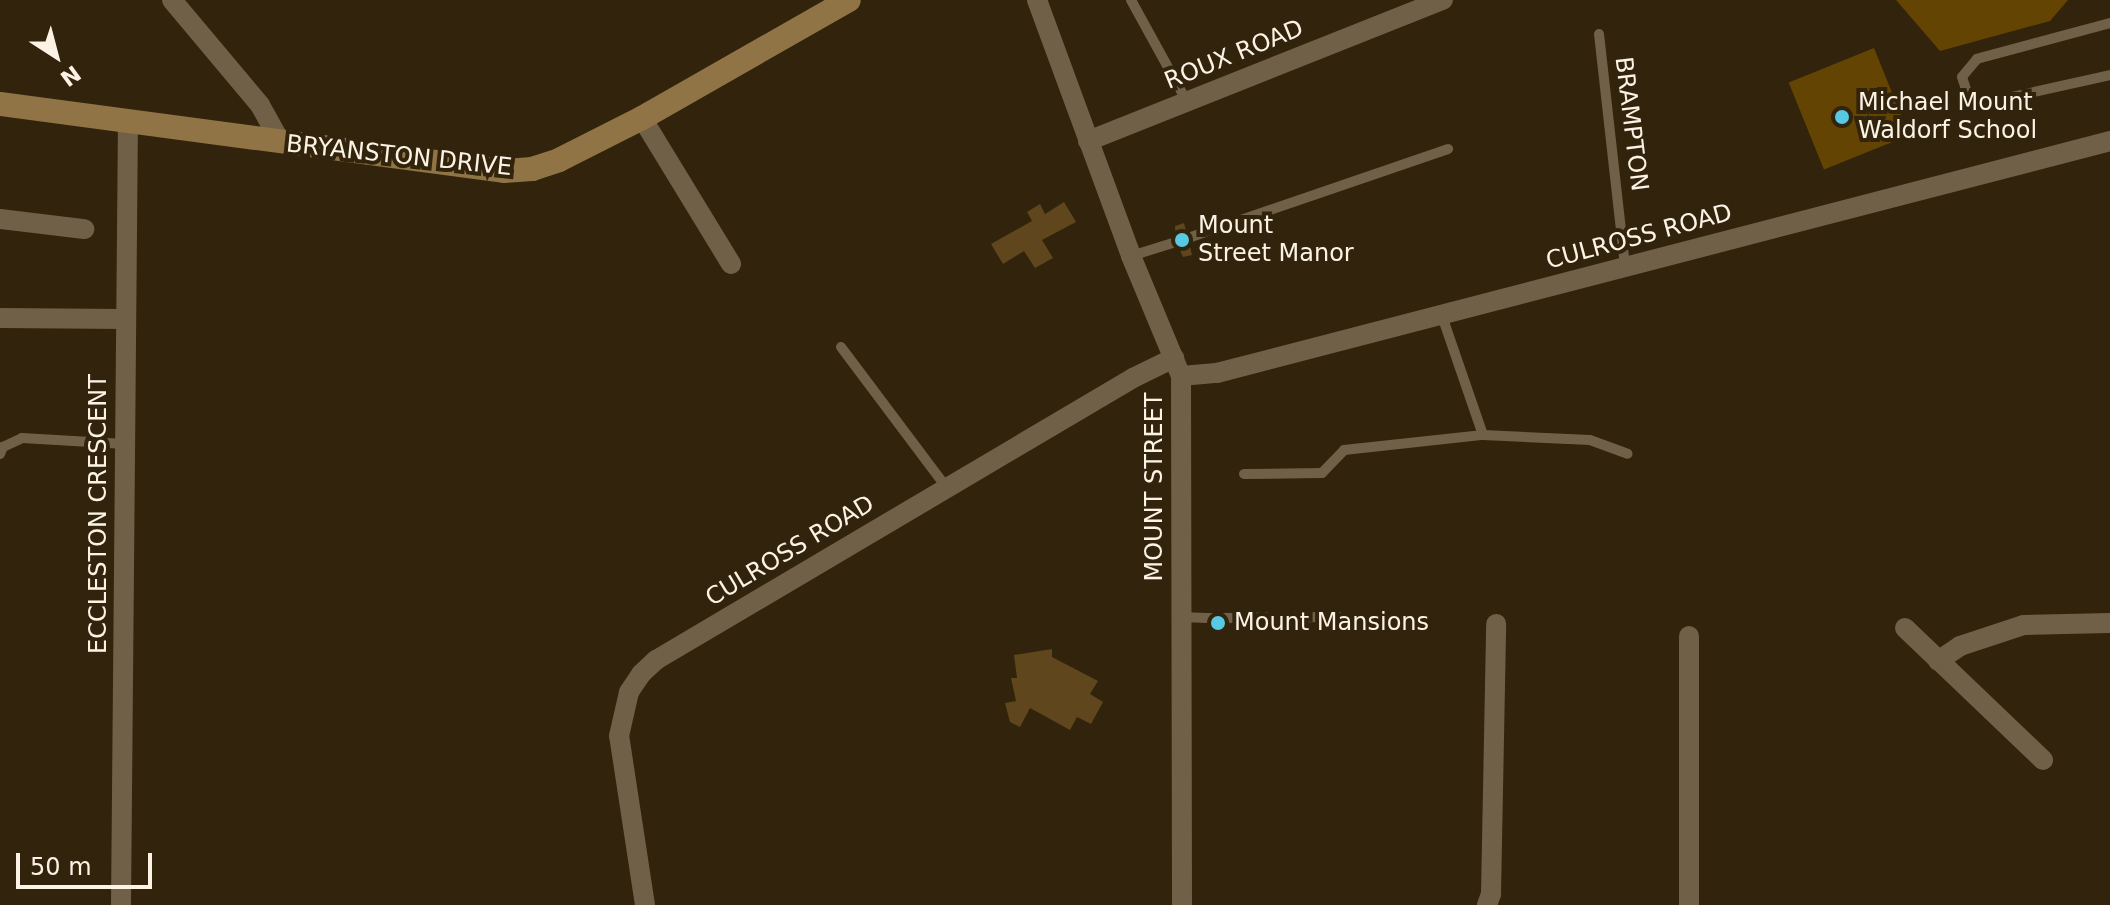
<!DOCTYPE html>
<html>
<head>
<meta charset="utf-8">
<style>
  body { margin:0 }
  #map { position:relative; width:2110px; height:905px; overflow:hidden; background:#31230c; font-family:"DejaVu Sans",sans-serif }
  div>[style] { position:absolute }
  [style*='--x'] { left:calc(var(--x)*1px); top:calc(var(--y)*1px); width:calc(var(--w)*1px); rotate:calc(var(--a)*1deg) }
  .green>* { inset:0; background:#644402; transform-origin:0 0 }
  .building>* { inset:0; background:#5f461d }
  .lane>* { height:10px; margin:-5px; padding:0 5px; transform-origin:5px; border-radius:5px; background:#716048 }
  .street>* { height:20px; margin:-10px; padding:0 10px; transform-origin:10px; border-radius:10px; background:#716048 }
  .secondary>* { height:24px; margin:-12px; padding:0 12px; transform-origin:12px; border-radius:12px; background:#917446 }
  .dots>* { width:22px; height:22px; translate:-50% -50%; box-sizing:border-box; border:4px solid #31230c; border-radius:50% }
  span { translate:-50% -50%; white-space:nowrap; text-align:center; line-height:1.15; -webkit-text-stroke:8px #31230c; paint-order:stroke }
  .street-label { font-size:24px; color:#fcf3e5 }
  .poi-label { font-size:24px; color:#fcf3e5 }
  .left { translate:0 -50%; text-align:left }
  .north { position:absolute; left:16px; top:16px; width:80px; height:80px; -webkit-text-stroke:6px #31230c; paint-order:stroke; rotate:144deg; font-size:22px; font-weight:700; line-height:32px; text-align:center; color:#fcf3e5 }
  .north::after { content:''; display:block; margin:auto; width:28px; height:36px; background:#fcf3e5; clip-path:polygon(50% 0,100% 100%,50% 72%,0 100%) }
  .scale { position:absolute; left:16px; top:853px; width:136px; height:36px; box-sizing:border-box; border:4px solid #fcf3e5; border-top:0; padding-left:10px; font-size:24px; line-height:28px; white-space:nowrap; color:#fcf3e5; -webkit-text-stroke:6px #31230c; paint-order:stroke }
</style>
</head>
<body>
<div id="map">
  <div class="green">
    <div style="clip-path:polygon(1896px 0,2068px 0,2050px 21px,1940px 51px)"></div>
    <div style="left:1874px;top:48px;width:94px;height:92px;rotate:68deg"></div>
  </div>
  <div class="building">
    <div style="clip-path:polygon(1064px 202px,1076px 222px,1042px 240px,1053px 258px,1035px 268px,1024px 251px,1003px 264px,991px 244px,1032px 221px,1027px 212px,1040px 204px,1045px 214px)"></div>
    <div style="clip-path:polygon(1184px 223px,1192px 255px,1183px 257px,1176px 242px,1175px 226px)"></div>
    <div style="clip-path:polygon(1052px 649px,1052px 657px,1098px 681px,1090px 694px,1103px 702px,1091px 724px,1077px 717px,1070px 730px,1030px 708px,1020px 727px,1010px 722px,1005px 703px,1016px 701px,1011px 678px,1017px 678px,1014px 655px)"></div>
  </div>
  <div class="lane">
    <div style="--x:1131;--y:0;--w:116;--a:61.2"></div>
    <div style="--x:2110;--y:23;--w:138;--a:164.9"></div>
    <div style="--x:1977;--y:59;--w:23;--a:130"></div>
    <div style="--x:1962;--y:77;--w:19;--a:72"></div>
    <div style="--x:1968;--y:95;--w:19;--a:25"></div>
    <div style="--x:1985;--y:103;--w:128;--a:-12.6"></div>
    <div style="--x:1599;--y:34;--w:234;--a:83.6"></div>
    <div style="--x:1188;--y:238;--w:275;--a:-18.9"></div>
    <div style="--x:1131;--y:256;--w:47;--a:-17.3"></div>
    <div style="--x:841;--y:347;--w:176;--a:53.1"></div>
    <div style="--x:1483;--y:435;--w:107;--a:2.7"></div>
    <div style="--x:1590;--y:440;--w:40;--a:20.2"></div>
    <div style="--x:0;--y:454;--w:8;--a:-67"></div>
    <div style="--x:3;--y:447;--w:21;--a:-25"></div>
    <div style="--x:22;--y:438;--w:103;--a:3.3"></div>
    <div style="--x:1244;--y:474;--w:78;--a:-0.7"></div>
    <div style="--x:1322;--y:473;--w:32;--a:-46"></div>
    <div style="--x:1344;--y:450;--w:140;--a:-6.2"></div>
    <div style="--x:1483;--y:435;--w:126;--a:-109"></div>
    <div style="--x:1180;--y:617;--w:34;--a:2"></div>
    <div style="--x:1222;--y:618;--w:118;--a:-0.5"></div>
  </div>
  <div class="street">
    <div style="--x:172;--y:0;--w:137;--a:50"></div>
    <div style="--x:260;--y:105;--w:43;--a:61.1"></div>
    <div style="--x:1037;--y:0;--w:273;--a:69.8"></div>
    <div style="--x:1131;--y:256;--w:130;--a:67.4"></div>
    <div style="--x:1181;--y:376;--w:529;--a:89.89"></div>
    <div style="--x:642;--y:118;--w:171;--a:58.6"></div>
    <div style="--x:1088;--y:141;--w:382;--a:-21.7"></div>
    <div style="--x:0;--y:219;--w:85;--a:6.8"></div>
    <div style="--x:0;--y:318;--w:124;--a:0.5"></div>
    <div style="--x:1181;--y:376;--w:36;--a:-5"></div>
    <div style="--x:1217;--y:373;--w:923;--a:-14.56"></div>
    <div style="--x:1905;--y:628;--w:191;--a:43.7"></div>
    <div style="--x:1689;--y:636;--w:269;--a:90"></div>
    <div style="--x:1938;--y:661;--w:27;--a:-34"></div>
    <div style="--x:1960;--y:646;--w:67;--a:-18.2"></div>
    <div style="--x:2024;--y:625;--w:86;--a:-1.3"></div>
    <div style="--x:121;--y:905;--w:782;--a:-89.49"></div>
    <div style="--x:645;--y:905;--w:171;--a:-98.7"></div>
    <div style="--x:619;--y:736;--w:45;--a:-77.2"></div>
    <div style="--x:629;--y:692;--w:22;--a:-56"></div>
    <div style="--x:641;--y:674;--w:21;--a:-43"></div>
    <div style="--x:656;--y:660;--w:554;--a:-30.59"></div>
    <div style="--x:1133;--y:378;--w:46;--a:-26"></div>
    <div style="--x:1487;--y:905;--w:12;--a:-70"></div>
    <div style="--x:1491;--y:894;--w:270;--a:-88.9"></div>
  </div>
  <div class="secondary">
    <div style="--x:0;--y:104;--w:508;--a:7.57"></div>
    <div style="--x:504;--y:171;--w:28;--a:-4"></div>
    <div style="--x:532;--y:169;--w:28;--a:-18"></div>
    <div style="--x:559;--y:160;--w:93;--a:-26.8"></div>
    <div style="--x:642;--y:118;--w:238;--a:-29.7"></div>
  </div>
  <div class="dots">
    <div style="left:1842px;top:117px;background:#57c9e2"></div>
    <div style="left:1182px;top:240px;background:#57c9e2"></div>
    <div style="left:1218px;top:623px;background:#57c9e2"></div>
  </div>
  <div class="street-label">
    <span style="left:1234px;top:55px;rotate:-22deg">ROUX ROAD</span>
    <span style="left:1631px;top:124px;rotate:83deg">BRAMPTON</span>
    <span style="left:399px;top:156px;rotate:6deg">BRYANSTON DRIVE</span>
    <span style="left:1639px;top:237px;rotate:-15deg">CULROSS ROAD</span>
    <span style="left:1155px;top:487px;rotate:-90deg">MOUNT STREET</span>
    <span style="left:99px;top:514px;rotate:-90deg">ECCLESTON CRESCENT</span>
    <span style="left:790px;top:551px;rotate:-31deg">CULROSS ROAD</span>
  </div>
  <div class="poi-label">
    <span class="left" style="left:1858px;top:117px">Michael Mount<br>Waldorf School</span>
    <span class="left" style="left:1198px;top:240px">Mount<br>Street Manor</span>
    <span class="left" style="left:1234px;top:623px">Mount Mansions</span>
  </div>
  <div class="north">N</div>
  <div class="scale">50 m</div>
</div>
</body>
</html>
